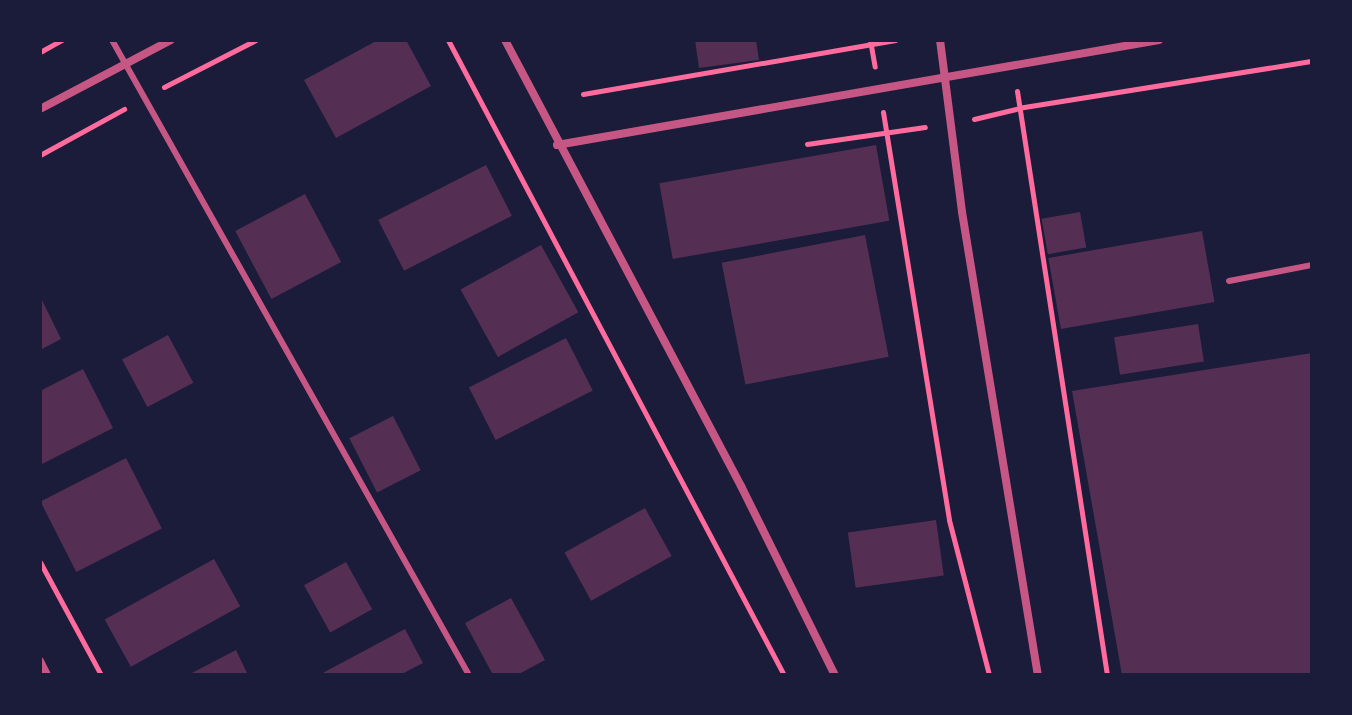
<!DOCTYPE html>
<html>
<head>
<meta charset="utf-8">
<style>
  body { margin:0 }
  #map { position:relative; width:1352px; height:715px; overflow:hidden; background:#1b1b3a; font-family:Signika,sans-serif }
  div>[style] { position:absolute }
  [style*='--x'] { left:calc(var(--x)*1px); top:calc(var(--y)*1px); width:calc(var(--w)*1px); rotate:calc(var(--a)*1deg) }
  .building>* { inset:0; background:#542f53; transform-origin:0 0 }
  .path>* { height:5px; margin:-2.5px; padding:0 2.5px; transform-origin:2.5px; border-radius:2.5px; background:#ff6b9d }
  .service>* { height:6px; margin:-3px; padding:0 3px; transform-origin:3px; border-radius:3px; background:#c65784 }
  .minor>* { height:8px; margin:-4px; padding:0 4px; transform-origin:4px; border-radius:4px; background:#c65784 }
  span { translate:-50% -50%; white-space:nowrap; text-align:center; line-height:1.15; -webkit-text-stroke:6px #1b1b3a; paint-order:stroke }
  .frame { position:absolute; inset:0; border:42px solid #1b1b3a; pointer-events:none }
</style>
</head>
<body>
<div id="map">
  <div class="building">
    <div style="clip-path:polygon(378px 40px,406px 40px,431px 86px,336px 138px,304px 80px)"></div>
    <div style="clip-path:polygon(695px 40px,756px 40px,759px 60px,699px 68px)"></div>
    <div style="left:876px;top:145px;width:77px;height:220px;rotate:80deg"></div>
    <div style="left:486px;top:165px;width:57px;height:121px;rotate:63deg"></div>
    <div style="left:305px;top:194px;width:77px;height:79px;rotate:62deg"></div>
    <div style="left:1080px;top:212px;width:36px;height:39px;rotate:80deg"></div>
    <div style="left:1202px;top:231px;width:72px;height:156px;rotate:80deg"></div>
    <div style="left:865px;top:235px;width:124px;height:146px;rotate:79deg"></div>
    <div style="left:541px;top:245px;width:77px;height:92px;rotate:61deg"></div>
    <div style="clip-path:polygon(40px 296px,61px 339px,40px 350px)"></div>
    <div style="left:1198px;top:324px;width:38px;height:85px;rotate:81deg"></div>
    <div style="left:168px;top:335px;width:54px;height:52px;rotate:62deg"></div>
    <div style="left:566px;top:338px;width:59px;height:109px;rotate:63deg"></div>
    <div style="clip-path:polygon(1312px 353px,1312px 675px,1122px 675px,1072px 391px)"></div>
    <div style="clip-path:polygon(83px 369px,113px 428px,40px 465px,40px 391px)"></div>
    <div style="left:393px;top:416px;width:61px;height:49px;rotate:63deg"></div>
    <div style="left:126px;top:458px;width:79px;height:96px;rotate:63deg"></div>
    <div style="left:645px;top:508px;width:55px;height:92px;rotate:61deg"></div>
    <div style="left:936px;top:520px;width:56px;height:89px;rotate:82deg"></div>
    <div style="left:214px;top:559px;width:54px;height:125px;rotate:61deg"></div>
    <div style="left:346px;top:562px;width:54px;height:48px;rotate:61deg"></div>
    <div style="clip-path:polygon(511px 598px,545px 660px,517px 675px,493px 675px,465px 623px)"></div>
    <div style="clip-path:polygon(405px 629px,423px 663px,400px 675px,319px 675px)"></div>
    <div style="clip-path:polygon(236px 650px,248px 675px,188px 675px)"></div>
  </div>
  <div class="path">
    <div style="--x:448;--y:40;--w:718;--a:62.12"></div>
    <div style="--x:870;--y:40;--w:27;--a:80"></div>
    <div style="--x:40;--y:52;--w:25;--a:-29"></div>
    <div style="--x:164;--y:87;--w:103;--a:-27.1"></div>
    <div style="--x:1017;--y:91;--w:591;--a:81.24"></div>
    <div style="--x:583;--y:94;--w:317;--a:-9.8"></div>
    <div style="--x:883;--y:112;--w:413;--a:80.8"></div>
    <div style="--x:949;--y:520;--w:160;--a:75.5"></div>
    <div style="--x:974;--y:119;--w:51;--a:-13.5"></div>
    <div style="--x:1024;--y:107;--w:292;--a:-9.1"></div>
    <div style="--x:807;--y:144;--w:119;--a:-8.2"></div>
    <div style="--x:40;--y:155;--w:96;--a:-28.7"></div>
    <div style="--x:40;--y:562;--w:128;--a:61.6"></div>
  </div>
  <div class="service">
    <div style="--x:112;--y:40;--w:728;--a:60.66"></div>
    <div style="--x:1229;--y:281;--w:85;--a:-10.9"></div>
  </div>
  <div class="minor">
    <div style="--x:505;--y:40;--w:505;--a:62.11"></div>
    <div style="--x:741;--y:486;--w:211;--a:63.6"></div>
    <div style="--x:940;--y:40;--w:173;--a:82.7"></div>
    <div style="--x:962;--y:212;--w:469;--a:80.7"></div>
    <div style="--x:40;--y:109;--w:148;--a:-27.8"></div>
    <div style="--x:557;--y:145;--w:611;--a:-9.89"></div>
    <div style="--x:40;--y:661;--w:16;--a:63"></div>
  </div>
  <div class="frame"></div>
</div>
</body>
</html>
